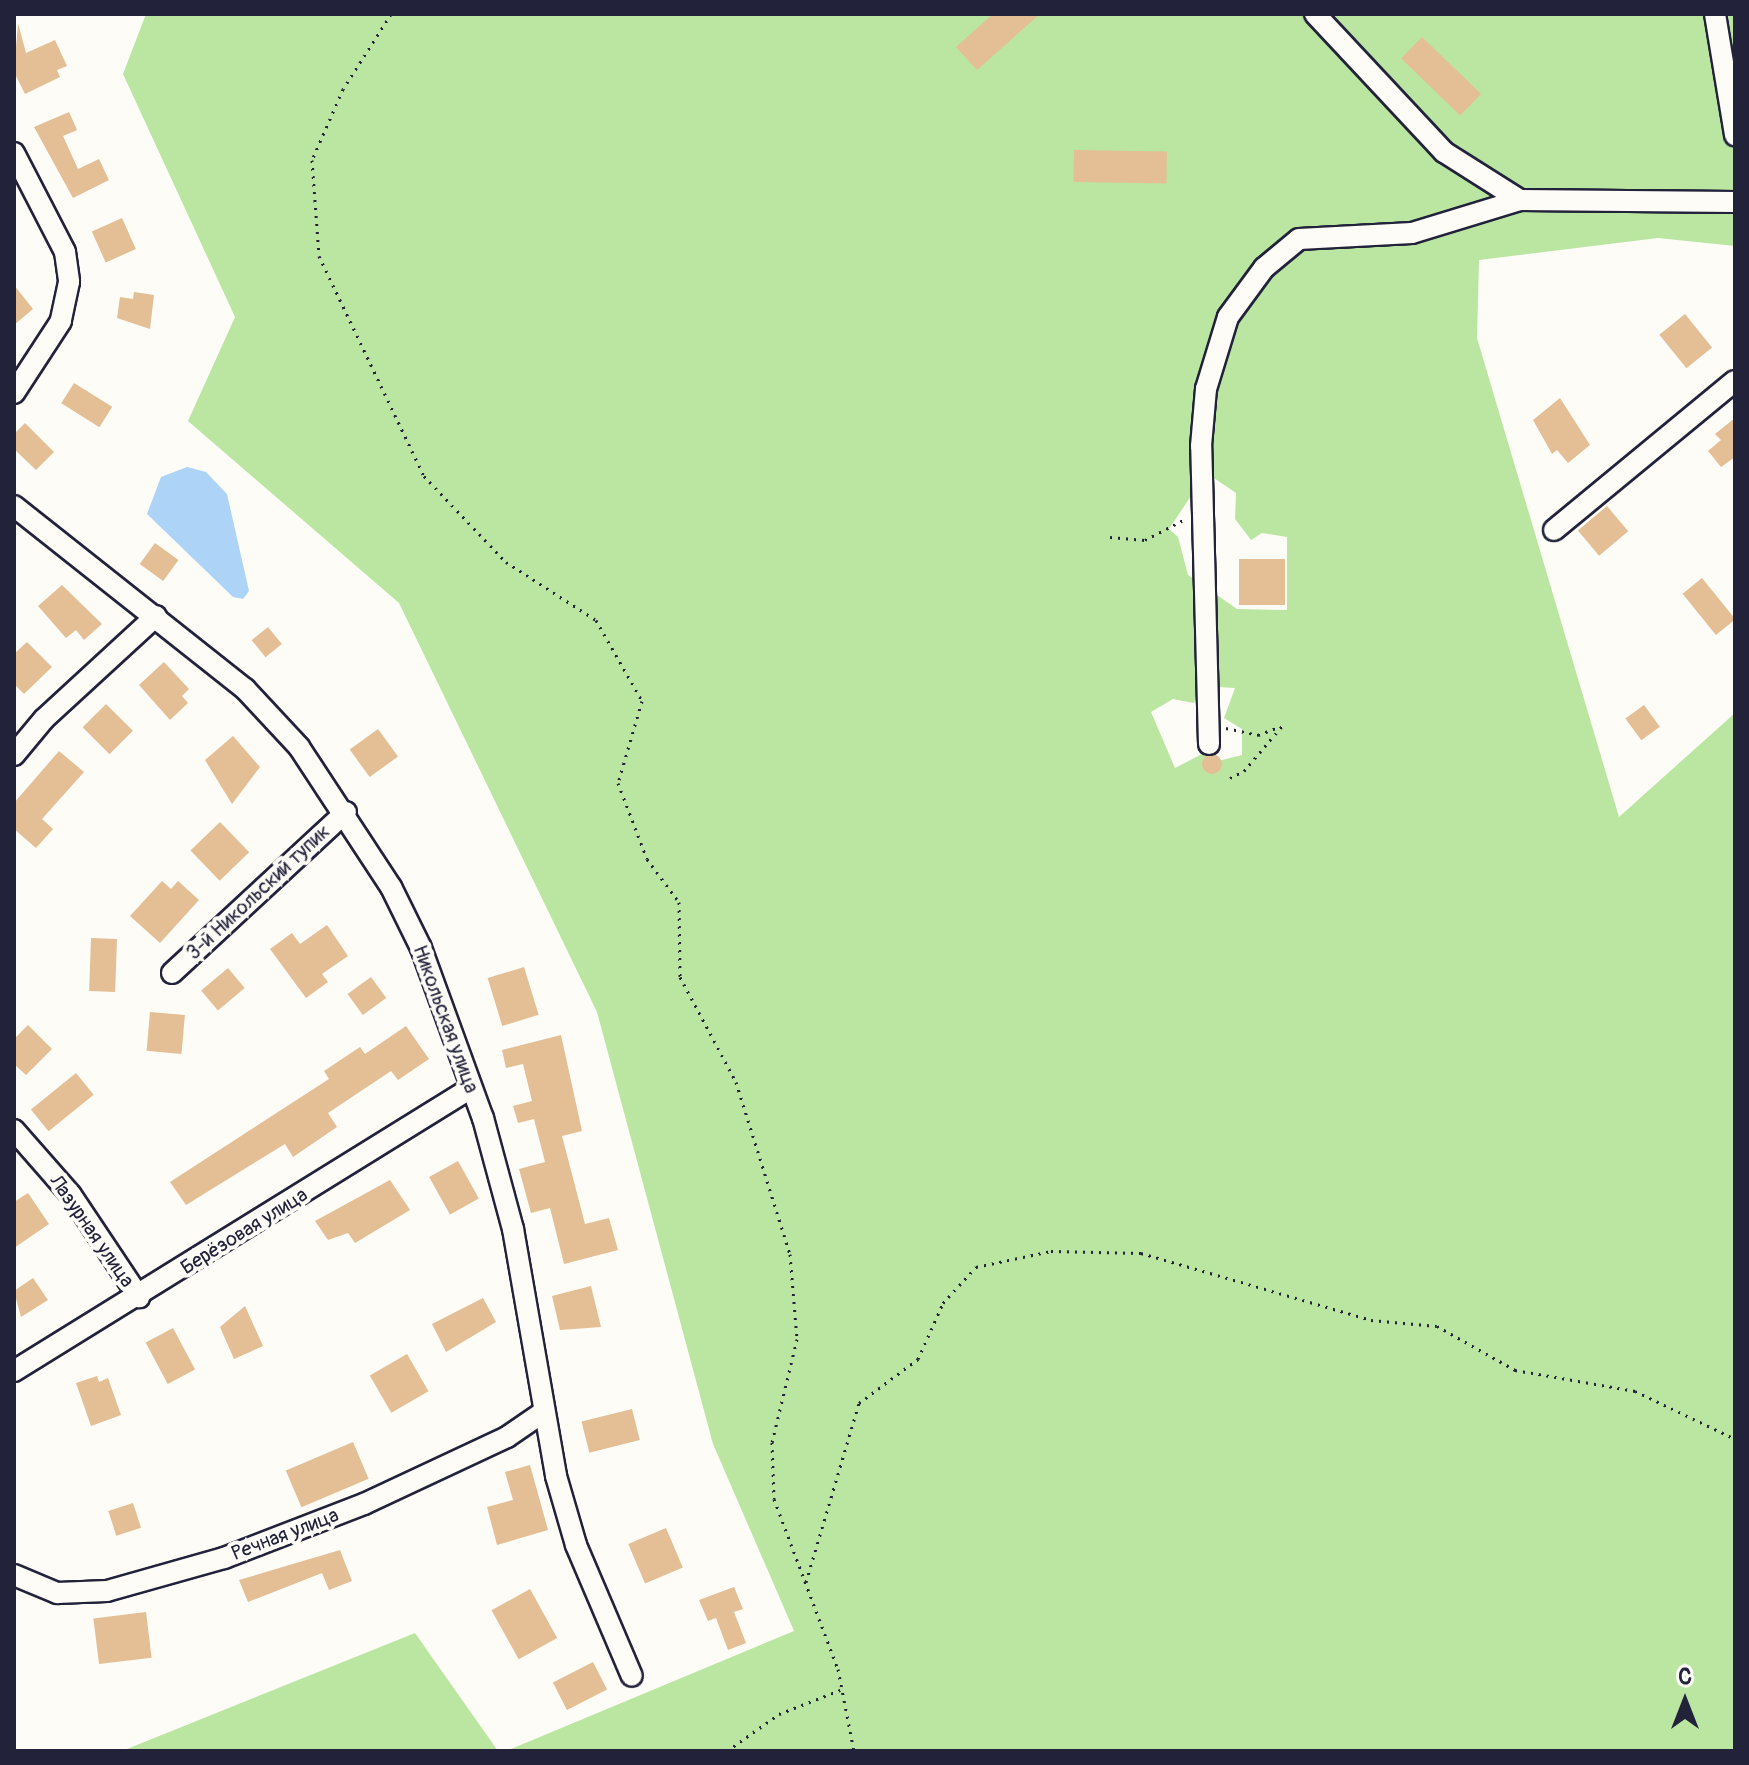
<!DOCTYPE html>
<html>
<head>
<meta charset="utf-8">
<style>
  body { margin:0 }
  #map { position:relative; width:1749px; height:1765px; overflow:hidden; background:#fdfcf7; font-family:Pangolin,sans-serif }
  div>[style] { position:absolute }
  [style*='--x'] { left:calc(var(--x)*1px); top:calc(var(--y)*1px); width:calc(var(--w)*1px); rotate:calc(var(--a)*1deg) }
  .green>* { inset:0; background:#bbe6a2 }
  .water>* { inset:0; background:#add4f7 }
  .building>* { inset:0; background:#e4be95; transform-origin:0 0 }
  .round { border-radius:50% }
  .path>* { height:3px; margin-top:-1.5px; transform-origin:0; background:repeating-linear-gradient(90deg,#22223b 0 2px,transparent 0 8px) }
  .roads { filter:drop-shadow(2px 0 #22223b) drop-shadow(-2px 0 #22223b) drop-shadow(0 2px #22223b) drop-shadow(0 -2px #22223b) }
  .minor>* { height:20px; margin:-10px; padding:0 10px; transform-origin:10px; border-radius:10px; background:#fdfcf7 }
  span { translate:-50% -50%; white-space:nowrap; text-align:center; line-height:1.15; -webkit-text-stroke:8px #fdfcf7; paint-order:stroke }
  .street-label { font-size:20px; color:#22223b }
  .frame { position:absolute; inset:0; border:16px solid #22223b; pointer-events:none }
  .north { position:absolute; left:1645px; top:1661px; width:80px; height:80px; -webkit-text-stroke:6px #fdfcf7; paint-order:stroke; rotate:0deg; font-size:22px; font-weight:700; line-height:32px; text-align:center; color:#22223b }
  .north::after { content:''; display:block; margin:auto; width:28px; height:36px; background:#22223b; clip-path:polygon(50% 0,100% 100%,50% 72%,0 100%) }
</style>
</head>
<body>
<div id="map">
  <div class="green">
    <div style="clip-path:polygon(evenodd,146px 14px,1735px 14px,1735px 246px,1658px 238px,1479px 260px,1477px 338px,1619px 817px,1735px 713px,1735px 1751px,506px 1751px,794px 1631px,713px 1444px,597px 1012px,399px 603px,188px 421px,235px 317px,123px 74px,146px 14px,1214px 478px,1236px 493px,1235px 519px,1251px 540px,1262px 533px,1287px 537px,1287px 610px,1237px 609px,1188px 575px,1178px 537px,1169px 529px,1201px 481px,1214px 478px,146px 14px,1200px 686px,1235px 688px,1224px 718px,1242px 729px,1242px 755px,1218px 761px,1206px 752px,1175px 768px,1151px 712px,1173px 699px,1194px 703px,1200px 686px)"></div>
    <div style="clip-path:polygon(415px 1633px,498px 1751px,122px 1751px)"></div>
  </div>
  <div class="water">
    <div style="clip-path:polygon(187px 467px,206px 472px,227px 494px,249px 591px,243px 599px,233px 597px,147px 514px,161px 477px)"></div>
  </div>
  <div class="building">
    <div style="clip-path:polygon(993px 14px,1040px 14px,977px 70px,956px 47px)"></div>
    <div style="clip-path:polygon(18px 23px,26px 53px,55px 40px,67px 66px,57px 70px,60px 77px,25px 94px,14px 72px)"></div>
    <div style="left:1422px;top:37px;width:82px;height:30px;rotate:44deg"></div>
    <div style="clip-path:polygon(69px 112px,77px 130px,63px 136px,78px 169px,99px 159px,109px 180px,73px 198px,34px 127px)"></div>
    <div style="left:1074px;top:150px;width:93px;height:32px;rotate:1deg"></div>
    <div style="left:122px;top:218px;width:34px;height:33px;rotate:66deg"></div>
    <div style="clip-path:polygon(14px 285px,33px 309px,14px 325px)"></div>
    <div style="clip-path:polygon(134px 292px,154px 295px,150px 329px,117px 318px,120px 297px,133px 299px)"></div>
    <div style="left:1685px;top:314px;width:43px;height:33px;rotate:51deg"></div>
    <div style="left:74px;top:383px;width:45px;height:24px;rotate:32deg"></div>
    <div style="clip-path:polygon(1560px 398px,1590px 445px,1568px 463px,1557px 450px,1552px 454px,1533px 420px)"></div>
    <div style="clip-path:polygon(1735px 418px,1735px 457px,1721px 467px,1708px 451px,1721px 440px,1715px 434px)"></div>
    <div style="clip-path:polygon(25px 423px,54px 452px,36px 470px,14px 449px,14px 434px)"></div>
    <div style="left:1607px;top:506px;width:33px;height:38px;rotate:50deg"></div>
    <div style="left:155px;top:543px;width:29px;height:26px;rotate:36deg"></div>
    <div style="left:1239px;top:559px;width:46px;height:46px"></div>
    <div style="left:1702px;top:578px;width:53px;height:25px;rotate:51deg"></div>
    <div style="clip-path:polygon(62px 585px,102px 624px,84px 640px,76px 630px,66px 638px,38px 606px)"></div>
    <div style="left:268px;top:627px;width:22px;height:21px;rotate:51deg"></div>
    <div style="clip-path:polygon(27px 642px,52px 667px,24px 694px,14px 684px,14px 654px)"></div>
    <div style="clip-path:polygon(164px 662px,189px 689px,182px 696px,188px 703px,170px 720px,139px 685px)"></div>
    <div style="left:106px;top:704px;width:38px;height:33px;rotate:45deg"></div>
    <div style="left:1644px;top:705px;width:27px;height:23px;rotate:54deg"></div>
    <div style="left:378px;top:729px;width:34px;height:35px;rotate:54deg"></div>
    <div style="clip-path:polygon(233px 736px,260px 767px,232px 804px,205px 760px)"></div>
    <div style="clip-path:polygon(59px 751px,84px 772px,42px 819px,53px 829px,36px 848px,14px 829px,14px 803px)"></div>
    <div class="round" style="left:1202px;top:754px;width:20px;height:20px"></div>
    <div style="left:220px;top:822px;width:42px;height:41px;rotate:46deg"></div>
    <div style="clip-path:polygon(162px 881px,171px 889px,178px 881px,199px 900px,160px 943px,130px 916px)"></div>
    <div style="clip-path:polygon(327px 925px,348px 956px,322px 974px,328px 982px,306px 998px,270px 949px,292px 933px,300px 944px)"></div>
    <div style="left:91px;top:938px;width:26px;height:53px;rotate:2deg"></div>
    <div style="left:524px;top:967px;width:50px;height:38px;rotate:73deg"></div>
    <div style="left:228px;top:968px;width:26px;height:35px;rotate:50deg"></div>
    <div style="left:371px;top:977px;width:26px;height:29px;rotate:54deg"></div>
    <div style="left:150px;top:1012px;width:35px;height:39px;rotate:5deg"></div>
    <div style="clip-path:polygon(28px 1025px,52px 1049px,26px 1075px,14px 1064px,14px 1039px)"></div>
    <div style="clip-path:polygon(406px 1026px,429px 1059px,398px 1080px,391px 1071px,328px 1113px,337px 1127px,293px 1157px,285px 1144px,186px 1205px,170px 1182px,329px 1079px,324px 1071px,360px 1047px,365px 1054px)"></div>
    <div style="clip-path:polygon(561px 1035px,582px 1131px,562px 1136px,585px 1224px,609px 1218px,618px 1250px,564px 1264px,550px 1208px,531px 1213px,519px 1169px,545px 1162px,534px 1119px,518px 1123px,513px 1106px,532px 1101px,523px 1064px,506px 1068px,502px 1050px)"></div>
    <div style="left:76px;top:1073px;width:28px;height:58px;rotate:51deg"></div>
    <div style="left:458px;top:1161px;width:43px;height:33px;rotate:61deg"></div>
    <div style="clip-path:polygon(390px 1180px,410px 1210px,355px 1243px,348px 1233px,328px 1240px,315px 1221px)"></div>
    <div style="clip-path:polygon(28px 1193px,49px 1224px,14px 1248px,14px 1202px)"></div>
    <div style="clip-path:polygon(33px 1278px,48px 1300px,21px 1317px,14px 1291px)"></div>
    <div style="clip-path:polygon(591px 1286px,601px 1327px,560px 1330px,552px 1296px)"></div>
    <div style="clip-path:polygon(483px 1298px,496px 1322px,446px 1352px,432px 1324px)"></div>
    <div style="clip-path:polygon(245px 1306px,263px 1346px,234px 1359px,220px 1327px)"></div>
    <div style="left:173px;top:1328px;width:47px;height:31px;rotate:62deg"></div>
    <div style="left:407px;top:1354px;width:43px;height:43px;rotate:60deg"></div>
    <div style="clip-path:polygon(97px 1376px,99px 1382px,108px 1378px,121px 1415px,91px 1426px,76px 1383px)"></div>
    <div style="left:632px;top:1409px;width:32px;height:52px;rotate:76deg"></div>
    <div style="left:353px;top:1442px;width:40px;height:73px;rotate:67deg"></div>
    <div style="clip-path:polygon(530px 1465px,548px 1530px,497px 1545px,487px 1507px,513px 1500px,505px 1472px)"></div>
    <div style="left:133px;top:1503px;width:26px;height:26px;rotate:72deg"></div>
    <div style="left:666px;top:1528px;width:43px;height:41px;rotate:67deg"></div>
    <div style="clip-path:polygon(340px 1550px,352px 1581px,329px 1590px,322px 1573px,248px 1602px,239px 1580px)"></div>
    <div style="clip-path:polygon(734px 1587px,743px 1609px,734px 1612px,746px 1643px,728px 1650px,716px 1618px,708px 1621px,699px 1600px)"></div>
    <div style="left:530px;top:1589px;width:56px;height:44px;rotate:61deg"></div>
    <div style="left:146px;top:1612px;width:46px;height:53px;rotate:83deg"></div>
    <div style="left:593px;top:1662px;width:31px;height:45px;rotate:63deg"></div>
  </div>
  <div class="path">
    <div style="--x:391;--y:14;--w:89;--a:122.6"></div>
    <div style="--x:343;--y:89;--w:77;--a:113.6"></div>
    <div style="--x:312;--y:160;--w:96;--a:85.8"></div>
    <div style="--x:319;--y:256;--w:244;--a:64.5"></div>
    <div style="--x:424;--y:476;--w:119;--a:46.4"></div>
    <div style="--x:506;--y:562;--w:107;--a:32.8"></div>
    <div style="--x:596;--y:620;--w:93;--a:60.4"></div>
    <div style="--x:642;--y:701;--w:85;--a:106.3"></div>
    <div style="--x:618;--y:783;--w:81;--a:69.1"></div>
    <div style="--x:647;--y:859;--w:54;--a:53.3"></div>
    <div style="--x:679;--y:902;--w:75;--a:89.2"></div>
    <div style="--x:680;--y:977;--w:119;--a:61.9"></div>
    <div style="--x:736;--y:1082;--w:180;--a:72.6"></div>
    <div style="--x:790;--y:1254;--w:85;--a:85.3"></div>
    <div style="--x:797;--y:1339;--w:106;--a:103.6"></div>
    <div style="--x:772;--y:1442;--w:57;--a:88"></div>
    <div style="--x:774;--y:1499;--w:182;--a:69.4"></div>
    <div style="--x:838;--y:1669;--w:84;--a:79"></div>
    <div style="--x:1110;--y:537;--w:35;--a:5"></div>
    <div style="--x:1145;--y:540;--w:45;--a:-27.7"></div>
    <div style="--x:1226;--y:728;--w:33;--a:12"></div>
    <div style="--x:1258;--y:735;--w:22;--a:-21"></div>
    <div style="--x:1230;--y:778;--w:16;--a:-27"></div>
    <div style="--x:1244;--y:771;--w:59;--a:-49.8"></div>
    <div style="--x:806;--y:1582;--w:187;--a:-73.5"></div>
    <div style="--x:859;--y:1403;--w:74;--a:-36.7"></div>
    <div style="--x:918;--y:1359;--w:61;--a:-65.9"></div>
    <div style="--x:943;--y:1303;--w:49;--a:-47.5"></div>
    <div style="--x:976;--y:1267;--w:77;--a:-12"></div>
    <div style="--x:1051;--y:1251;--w:90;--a:1.3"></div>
    <div style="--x:1141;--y:1253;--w:240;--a:16.2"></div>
    <div style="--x:1371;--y:1320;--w:66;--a:5.2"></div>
    <div style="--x:1437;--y:1326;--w:90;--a:29.4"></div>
    <div style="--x:1515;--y:1370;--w:122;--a:9.9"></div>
    <div style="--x:1635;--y:1391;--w:111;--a:25.6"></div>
    <div style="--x:727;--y:1751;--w:64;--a:-35.4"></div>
    <div style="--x:779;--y:1714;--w:66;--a:-21.5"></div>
  </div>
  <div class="roads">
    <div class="minor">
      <div style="--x:1315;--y:14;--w:189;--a:46.9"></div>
      <div style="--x:1444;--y:152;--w:90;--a:32.3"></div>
      <div style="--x:1715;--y:14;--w:123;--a:80.6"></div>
      <div style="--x:14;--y:153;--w:111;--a:62.7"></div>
      <div style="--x:65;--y:252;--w:30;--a:82"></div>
      <div style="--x:69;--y:282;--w:40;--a:102"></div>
      <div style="--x:61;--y:321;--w:86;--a:123.1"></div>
      <div style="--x:14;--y:506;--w:295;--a:38.4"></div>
      <div style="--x:245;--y:689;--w:79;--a:47"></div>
      <div style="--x:299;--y:747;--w:168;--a:56.7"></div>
      <div style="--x:391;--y:887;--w:68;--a:63.8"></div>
      <div style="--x:421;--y:948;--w:181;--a:70"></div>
      <div style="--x:483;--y:1118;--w:115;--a:74.9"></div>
      <div style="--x:513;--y:1229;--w:251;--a:80.1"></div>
      <div style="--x:556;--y:1476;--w:72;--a:73.8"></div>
      <div style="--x:576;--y:1545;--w:142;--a:66.9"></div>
      <div style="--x:1554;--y:530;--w:234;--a:-39.5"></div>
      <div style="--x:1209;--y:744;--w:298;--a:-91.5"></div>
      <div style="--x:1201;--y:446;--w:57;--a:-85"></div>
      <div style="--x:1206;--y:389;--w:75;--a:-73"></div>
      <div style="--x:1228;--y:317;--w:61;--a:-53.7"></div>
      <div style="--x:1264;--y:268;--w:45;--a:-39.6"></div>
      <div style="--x:1299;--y:239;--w:113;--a:-3"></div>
      <div style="--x:1412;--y:233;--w:113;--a:-17"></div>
      <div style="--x:1520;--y:200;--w:215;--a:0.5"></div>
      <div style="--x:14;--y:755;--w:47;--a:-50.2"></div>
      <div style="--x:44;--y:719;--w:152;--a:-42.6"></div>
      <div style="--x:172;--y:973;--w:237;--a:-42.8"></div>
      <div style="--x:14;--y:1130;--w:86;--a:48.8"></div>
      <div style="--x:71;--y:1195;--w:123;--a:56.3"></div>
      <div style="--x:14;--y:1371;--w:538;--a:-31.77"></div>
      <div style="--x:14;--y:1575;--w:47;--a:22.7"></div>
      <div style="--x:57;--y:1593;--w:50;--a:-2.3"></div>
      <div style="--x:107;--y:1591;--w:122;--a:-15.8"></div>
      <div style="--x:224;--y:1558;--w:150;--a:-21.1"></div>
      <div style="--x:364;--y:1504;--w:158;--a:-25.1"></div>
      <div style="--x:507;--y:1437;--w:42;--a:-34.4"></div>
    </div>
  </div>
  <div class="street-label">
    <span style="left:258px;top:892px;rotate:-43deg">3-й Никольский тупик</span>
    <span style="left:446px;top:1019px;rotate:70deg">Никольская улица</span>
    <span style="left:92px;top:1231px;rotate:55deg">Лазурная улица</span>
    <span style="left:244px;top:1231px;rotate:-32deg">Берёзовая улица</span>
    <span style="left:285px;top:1534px;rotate:-21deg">Речная улица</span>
  </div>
  <div class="frame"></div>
  <div class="north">С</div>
</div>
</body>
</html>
